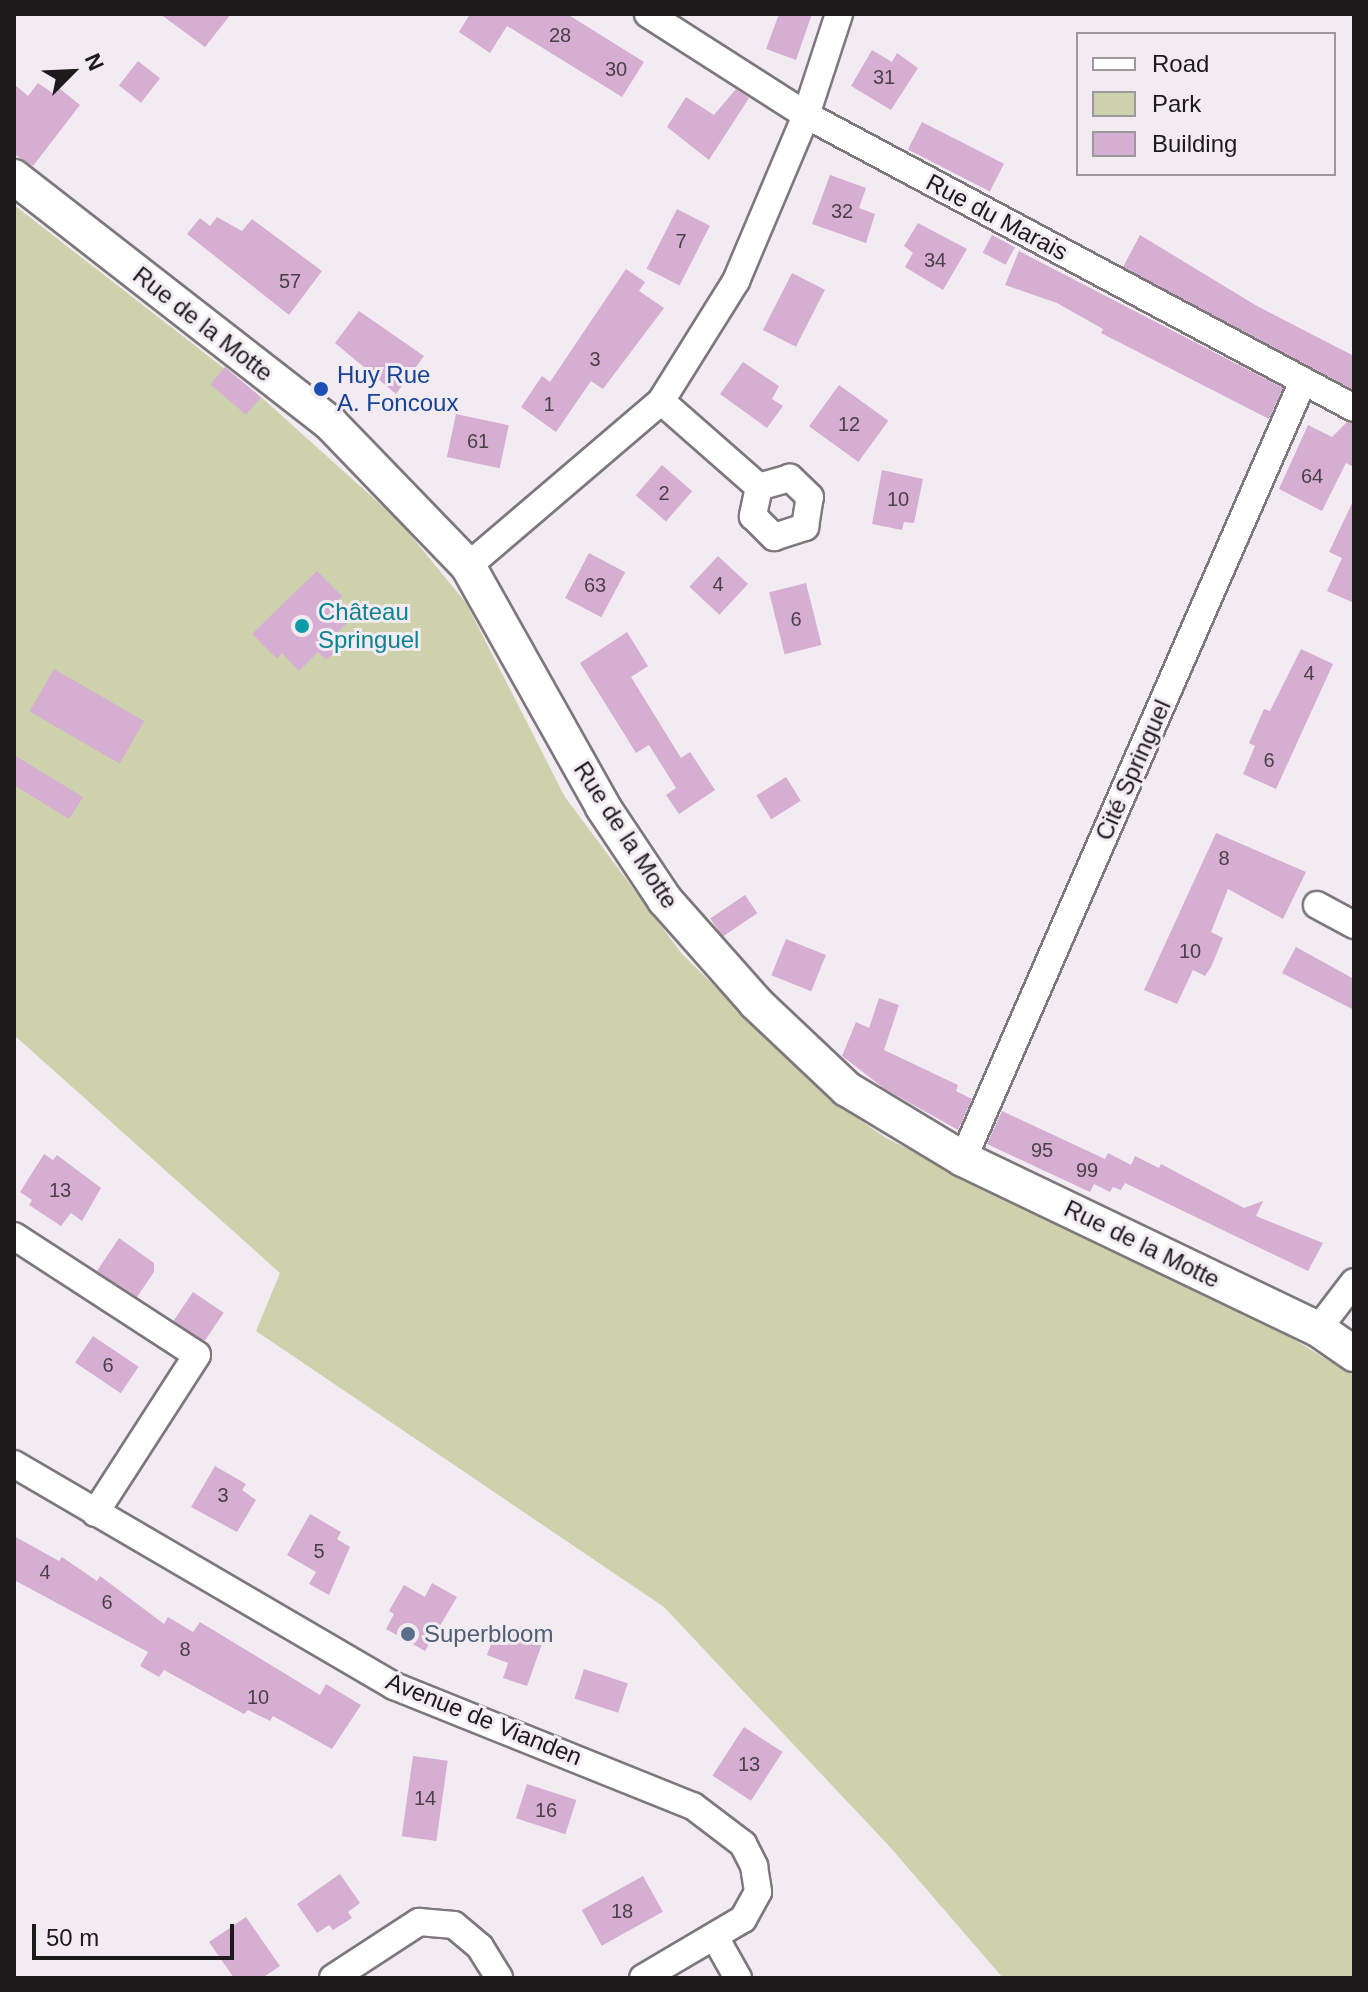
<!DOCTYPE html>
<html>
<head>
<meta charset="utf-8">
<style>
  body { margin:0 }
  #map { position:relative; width:1368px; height:1992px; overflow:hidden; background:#f2ecf2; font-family:Arial,sans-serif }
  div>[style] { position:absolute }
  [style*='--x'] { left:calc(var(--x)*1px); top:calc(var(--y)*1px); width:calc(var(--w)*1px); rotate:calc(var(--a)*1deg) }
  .green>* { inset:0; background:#cdd1ac }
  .building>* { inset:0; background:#d5aed1; transform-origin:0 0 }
  .roads { filter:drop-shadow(2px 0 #7e787d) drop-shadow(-2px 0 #7e787d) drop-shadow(0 2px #7e787d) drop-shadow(0 -2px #7e787d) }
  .minor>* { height:26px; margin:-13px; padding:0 13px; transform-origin:13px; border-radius:13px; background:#fff }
  .tertiary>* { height:34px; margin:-17px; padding:0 17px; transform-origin:17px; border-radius:17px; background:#fff }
  .dots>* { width:22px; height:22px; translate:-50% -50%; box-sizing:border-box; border:4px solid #f2ecf2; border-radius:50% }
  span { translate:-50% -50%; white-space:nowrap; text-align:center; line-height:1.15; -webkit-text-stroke:6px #f2ecf2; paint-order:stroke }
  .number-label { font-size:20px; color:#4b3f49 }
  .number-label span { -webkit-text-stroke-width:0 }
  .street-label { font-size:24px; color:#1d1a1c }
  .transit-label { font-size:24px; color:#164399 }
  .left { translate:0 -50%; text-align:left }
  .culture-label { font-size:24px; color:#0d838f }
  .service-label { font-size:24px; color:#4e5e75 }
  .frame { position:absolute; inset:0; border:16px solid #1d1a1c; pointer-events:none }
  .legend { position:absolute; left:1076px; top:32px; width:260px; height:144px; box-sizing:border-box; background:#f2ecf2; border:2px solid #9d989c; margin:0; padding:10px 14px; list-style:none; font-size:24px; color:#1d1a1c }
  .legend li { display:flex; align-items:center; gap:16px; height:40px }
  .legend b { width:40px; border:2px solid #9d989c }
  .north { position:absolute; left:32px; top:32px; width:80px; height:80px; -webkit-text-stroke:6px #f2ecf2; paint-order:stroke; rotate:66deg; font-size:22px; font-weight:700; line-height:32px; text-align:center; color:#1d1a1c }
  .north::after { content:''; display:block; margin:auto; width:28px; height:36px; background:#1d1a1c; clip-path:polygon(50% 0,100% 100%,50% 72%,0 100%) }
  .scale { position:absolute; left:32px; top:1924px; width:202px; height:36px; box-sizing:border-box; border:4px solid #1d1a1c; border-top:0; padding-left:10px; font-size:24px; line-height:28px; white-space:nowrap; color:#1d1a1c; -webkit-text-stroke:6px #f2ecf2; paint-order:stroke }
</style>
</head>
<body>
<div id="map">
  <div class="green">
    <div style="clip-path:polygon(14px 205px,261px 397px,400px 522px,466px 603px,565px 797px,682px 954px,832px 1101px,886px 1138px,1267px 1323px,1354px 1376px,1354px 1978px,1003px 1978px,890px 1847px,664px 1607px,256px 1331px,280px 1273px,14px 1035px)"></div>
  </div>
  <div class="building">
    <div style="clip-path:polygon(160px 14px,231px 14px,205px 47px)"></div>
    <div style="clip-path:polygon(470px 14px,567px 14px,644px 62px,622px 97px,507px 26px,490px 53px,459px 32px)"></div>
    <div style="clip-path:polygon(779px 14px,812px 14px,796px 60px,766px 49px)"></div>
    <div style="clip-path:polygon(872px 50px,892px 62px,897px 53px,918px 68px,891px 110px,851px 86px)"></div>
    <div style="left:138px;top:61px;width:28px;height:31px;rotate:38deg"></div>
    <div style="clip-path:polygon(38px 83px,54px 94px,59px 88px,80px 105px,33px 166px,14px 154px,14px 84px,28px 96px)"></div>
    <div style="clip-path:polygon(736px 89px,749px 98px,709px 160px,667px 127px,686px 97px,714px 115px)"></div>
    <div style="left:922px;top:122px;width:92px;height:31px;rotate:27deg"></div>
    <div style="clip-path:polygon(830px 175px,866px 188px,859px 208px,875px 214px,866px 243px,812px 224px)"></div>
    <div style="left:677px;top:209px;width:37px;height:67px;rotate:27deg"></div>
    <div style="clip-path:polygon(217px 217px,242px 231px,252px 219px,322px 271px,289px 315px,187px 234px,200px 218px,210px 226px)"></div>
    <div style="clip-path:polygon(918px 223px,967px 249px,943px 290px,905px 267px,913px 253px,904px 246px)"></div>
    <div style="left:992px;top:235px;width:26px;height:20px;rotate:28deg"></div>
    <div style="clip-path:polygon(1140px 235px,1257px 306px,1354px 356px,1354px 390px,1123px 267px)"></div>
    <div style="clip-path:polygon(1019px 251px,1283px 388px,1269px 419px,1101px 333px,1103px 329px,1057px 303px,1005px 285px)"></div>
    <div style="clip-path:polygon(626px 269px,645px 282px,639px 291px,664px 308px,603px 389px,591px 381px,556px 432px,521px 407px,542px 376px,550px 382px)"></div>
    <div style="left:792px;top:273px;width:37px;height:64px;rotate:27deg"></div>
    <div style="clip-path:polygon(359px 311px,424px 356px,396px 394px,335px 343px)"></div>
    <div style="clip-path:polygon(743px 362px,779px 386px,772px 399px,783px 406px,767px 428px,720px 394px)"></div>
    <div style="left:225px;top:367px;width:47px;height:23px;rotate:40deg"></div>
    <div style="left:839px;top:385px;width:61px;height:51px;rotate:36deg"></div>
    <div style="left:456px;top:414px;width:54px;height:44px;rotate:12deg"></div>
    <div style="clip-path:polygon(1347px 422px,1354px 424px,1354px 467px,1346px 463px,1322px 511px,1279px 489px,1308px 425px,1332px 437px)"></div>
    <div style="left:662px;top:465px;width:40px;height:40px;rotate:41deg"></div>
    <div style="clip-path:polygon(882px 470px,923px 479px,914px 523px,904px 522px,902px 530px,872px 524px)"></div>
    <div style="clip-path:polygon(1354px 499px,1354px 603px,1327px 591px,1342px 558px,1329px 552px)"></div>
    <div style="left:589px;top:553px;width:41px;height:51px;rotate:28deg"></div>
    <div style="left:718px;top:556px;width:41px;height:42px;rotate:43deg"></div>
    <div style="clip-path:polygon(317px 571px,342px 596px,336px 602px,352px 618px,335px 635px,343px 644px,326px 660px,318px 652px,299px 671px,282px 653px,277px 659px,252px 634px)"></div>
    <div style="left:806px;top:583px;width:64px;height:38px;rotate:76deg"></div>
    <div style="clip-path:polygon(627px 632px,648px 666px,631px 677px,681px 758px,690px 752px,715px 790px,679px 814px,666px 795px,676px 788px,649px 745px,636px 753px,580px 663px)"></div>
    <div style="clip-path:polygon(1301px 649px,1333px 664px,1276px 789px,1243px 774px,1255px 746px,1249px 743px,1264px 709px,1270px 711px)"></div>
    <div style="left:54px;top:669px;width:104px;height:49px;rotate:30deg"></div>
    <div style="clip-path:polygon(14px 755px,83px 797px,69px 819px,14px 785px)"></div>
    <div style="left:786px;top:777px;width:28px;height:35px;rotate:58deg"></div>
    <div style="clip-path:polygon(1216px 833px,1306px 872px,1283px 919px,1228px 889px,1211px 932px,1223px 938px,1211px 967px,1205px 976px,1193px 970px,1177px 1004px,1144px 990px)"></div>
    <div style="left:745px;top:895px;width:22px;height:42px;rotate:56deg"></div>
    <div style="left:786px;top:939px;width:43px;height:39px;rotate:22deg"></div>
    <div style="clip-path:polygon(1296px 947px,1354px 979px,1354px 1010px,1282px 973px)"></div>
    <div style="clip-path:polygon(879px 998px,899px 1005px,884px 1050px,958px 1085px,956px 1091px,972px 1099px,958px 1130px,885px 1089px,842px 1056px,856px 1022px,869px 1028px)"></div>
    <div style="clip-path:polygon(1002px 1111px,1105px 1159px,1108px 1153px,1131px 1165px,1135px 1156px,1159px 1168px,1161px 1164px,1244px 1208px,1263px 1201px,1256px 1216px,1323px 1243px,1308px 1271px,1125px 1183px,1121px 1190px,1113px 1187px,1110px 1192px,1094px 1184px,1090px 1192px,987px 1144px)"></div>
    <div style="clip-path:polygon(44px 1154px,53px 1160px,57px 1155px,101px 1188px,82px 1221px,71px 1213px,61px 1226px,29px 1205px,32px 1200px,20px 1192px)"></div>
    <div style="clip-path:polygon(119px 1238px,154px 1263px,154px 1272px,137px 1297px,97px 1271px)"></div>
    <div style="left:193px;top:1292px;width:37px;height:35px;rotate:34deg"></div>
    <div style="left:93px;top:1336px;width:55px;height:32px;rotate:34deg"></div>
    <div style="clip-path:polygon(215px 1466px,246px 1484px,242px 1490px,256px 1500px,237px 1532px,191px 1507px)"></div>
    <div style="clip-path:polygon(310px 1514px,341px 1532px,337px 1539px,350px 1547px,329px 1595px,309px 1584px,316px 1572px,287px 1555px)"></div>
    <div style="clip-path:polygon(14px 1536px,59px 1561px,62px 1557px,97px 1581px,100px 1576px,164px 1624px,168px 1617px,193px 1632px,200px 1622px,320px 1695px,326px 1684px,361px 1705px,332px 1749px,273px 1716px,270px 1721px,248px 1710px,244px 1714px,164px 1670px,159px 1677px,140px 1666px,148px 1652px,14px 1580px)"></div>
    <div style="clip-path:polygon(432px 1583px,457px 1597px,425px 1651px,386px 1629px,394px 1614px,389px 1611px,404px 1585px,425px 1597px)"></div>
    <div style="clip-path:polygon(497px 1627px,542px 1644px,527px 1686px,503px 1678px,508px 1663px,487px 1655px)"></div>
    <div style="left:584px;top:1669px;width:46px;height:31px;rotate:18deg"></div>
    <div style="left:744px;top:1727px;width:46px;height:58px;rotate:33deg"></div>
    <div style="left:413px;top:1756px;width:35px;height:81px;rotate:8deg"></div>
    <div style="left:527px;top:1784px;width:52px;height:36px;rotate:18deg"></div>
    <div style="clip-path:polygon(340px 1874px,360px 1903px,348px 1912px,352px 1918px,333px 1930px,329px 1925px,317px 1933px,297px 1904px)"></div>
    <div style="left:643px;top:1876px;width:41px;height:70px;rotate:61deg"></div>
    <div style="clip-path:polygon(246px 1917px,280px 1966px,262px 1978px,234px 1978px,209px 1942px)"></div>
  </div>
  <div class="roads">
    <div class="minor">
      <div style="--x:648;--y:14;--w:188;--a:32.6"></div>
      <div style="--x:806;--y:115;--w:621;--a:28.13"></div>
      <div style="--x:661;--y:401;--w:130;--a:41.3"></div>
      <div style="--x:759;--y:487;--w:30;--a:102"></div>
      <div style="--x:753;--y:516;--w:30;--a:45"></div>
      <div style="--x:774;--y:537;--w:33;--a:-18"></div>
      <div style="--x:805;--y:527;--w:30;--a:-81"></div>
      <div style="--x:810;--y:497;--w:28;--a:-136"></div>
      <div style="--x:790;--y:478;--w:32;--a:164"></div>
      <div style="--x:468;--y:566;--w:254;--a:-40.5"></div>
      <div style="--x:661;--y:401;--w:142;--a:-58"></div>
      <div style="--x:736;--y:281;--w:180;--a:-67.1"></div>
      <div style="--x:806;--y:115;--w:106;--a:-71.9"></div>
      <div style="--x:1317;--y:905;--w:42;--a:28.4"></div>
      <div style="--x:963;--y:1159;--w:849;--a:-66.39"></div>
      <div style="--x:14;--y:1236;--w:218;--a:33"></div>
      <div style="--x:197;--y:1355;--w:188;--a:122.8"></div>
      <div style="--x:1318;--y:1329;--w:59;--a:-52.5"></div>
      <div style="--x:14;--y:1464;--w:440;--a:30.3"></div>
      <div style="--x:394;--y:1686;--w:322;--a:21.9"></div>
      <div style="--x:693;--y:1806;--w:63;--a:37.2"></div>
      <div style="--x:743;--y:1844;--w:25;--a:63"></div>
      <div style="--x:754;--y:1866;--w:26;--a:81"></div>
      <div style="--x:758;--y:1892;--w:31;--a:119"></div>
      <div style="--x:743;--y:1919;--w:116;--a:149.5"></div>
      <div style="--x:716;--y:1939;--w:45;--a:60.6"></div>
      <div style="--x:333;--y:1978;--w:103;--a:-33.1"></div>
      <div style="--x:419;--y:1922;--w:35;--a:5"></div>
      <div style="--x:454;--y:1925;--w:34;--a:40"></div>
      <div style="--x:480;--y:1947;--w:36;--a:58"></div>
    </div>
    <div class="tertiary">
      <div style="--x:14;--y:177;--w:400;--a:37.9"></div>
      <div style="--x:330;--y:423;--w:199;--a:46"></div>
      <div style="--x:468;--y:566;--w:276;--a:60.7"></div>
      <div style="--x:603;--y:807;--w:112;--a:56.3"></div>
      <div style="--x:665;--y:900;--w:137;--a:48.5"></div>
      <div style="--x:756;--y:1003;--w:125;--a:43.4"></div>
      <div style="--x:847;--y:1089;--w:135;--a:31.1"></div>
      <div style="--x:963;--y:1159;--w:394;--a:25.6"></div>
      <div style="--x:1318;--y:1329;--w:44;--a:34.8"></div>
    </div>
  </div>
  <div class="dots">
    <div style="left:321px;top:389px;background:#1a4fb4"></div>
    <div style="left:302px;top:626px;background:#0f9aa8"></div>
    <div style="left:408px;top:1634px;background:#5c6f8a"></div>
  </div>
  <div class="number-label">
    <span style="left:560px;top:35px">28</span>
    <span style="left:616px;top:69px">30</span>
    <span style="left:884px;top:77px">31</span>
    <span style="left:842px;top:211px">32</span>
    <span style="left:681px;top:241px">7</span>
    <span style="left:935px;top:260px">34</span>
    <span style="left:290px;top:281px">57</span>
    <span style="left:595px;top:359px">3</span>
    <span style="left:549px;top:404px">1</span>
    <span style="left:849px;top:424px">12</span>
    <span style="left:478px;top:441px">61</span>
    <span style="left:1312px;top:476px">64</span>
    <span style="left:664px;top:493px">2</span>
    <span style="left:898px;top:499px">10</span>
    <span style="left:718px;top:584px">4</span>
    <span style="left:595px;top:585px">63</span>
    <span style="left:796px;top:619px">6</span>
    <span style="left:1309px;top:673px">4</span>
    <span style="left:1269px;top:760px">6</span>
    <span style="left:1224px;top:858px">8</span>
    <span style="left:1190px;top:951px">10</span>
    <span style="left:1042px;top:1150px">95</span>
    <span style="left:1087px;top:1170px">99</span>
    <span style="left:60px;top:1190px">13</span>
    <span style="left:108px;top:1365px">6</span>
    <span style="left:223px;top:1495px">3</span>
    <span style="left:319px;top:1551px">5</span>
    <span style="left:45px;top:1572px">4</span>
    <span style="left:107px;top:1602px">6</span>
    <span style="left:185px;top:1649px">8</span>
    <span style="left:258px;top:1697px">10</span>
    <span style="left:749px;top:1764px">13</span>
    <span style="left:425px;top:1798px">14</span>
    <span style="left:546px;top:1810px">16</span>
    <span style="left:622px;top:1911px">18</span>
  </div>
  <div class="street-label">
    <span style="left:997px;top:217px;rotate:28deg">Rue du Marais</span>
    <span style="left:203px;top:324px;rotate:38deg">Rue de la Motte</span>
    <span style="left:1133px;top:770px;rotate:-66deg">Cité Springuel</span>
    <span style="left:626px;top:835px;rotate:57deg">Rue de la Motte</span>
    <span style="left:1142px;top:1244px;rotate:26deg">Rue de la Motte</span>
    <span style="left:484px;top:1719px;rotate:22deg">Avenue de Vianden</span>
  </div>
  <div class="transit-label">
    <span class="left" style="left:337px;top:389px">Huy Rue<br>A. Foncoux</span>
  </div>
  <div class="culture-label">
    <span class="left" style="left:318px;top:626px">Château<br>Springuel</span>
  </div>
  <div class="service-label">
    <span class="left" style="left:424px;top:1634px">Superbloom</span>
  </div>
  <div class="frame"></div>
  <ul class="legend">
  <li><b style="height:10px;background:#fff"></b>Road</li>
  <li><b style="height:22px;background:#cdd1ac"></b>Park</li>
  <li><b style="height:22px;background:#d5aed1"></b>Building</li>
  </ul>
  <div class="north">N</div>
  <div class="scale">50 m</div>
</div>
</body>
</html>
